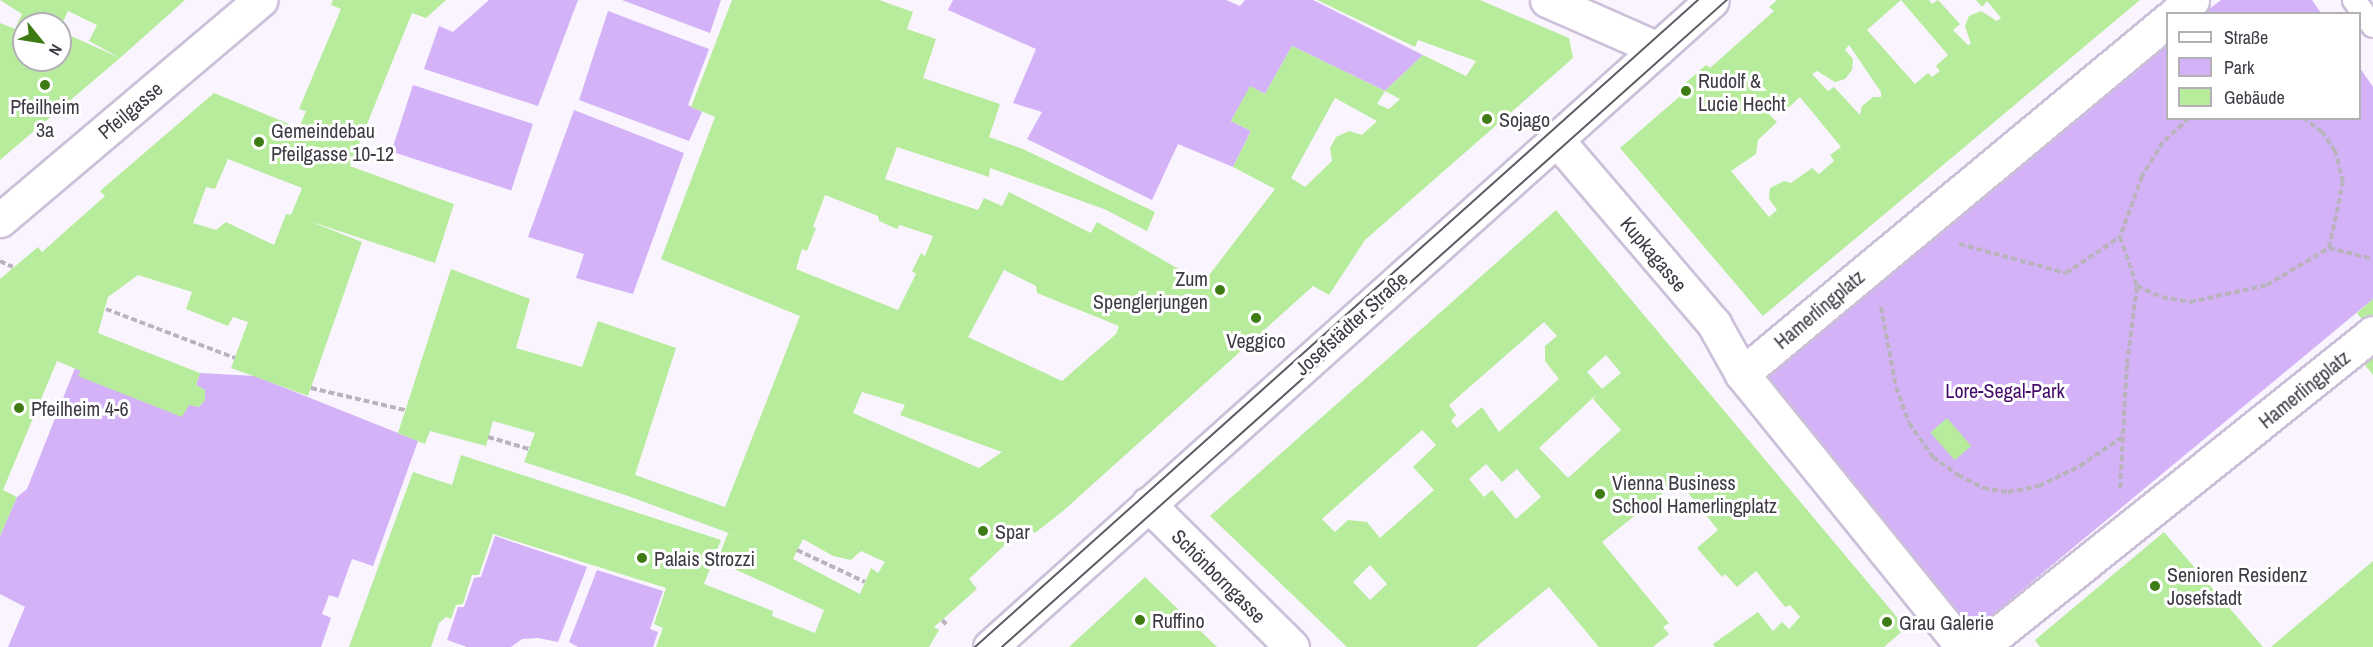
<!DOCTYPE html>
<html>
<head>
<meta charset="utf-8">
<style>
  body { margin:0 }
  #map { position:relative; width:2373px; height:647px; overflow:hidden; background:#f9f4fe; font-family:"Archivo Narrow",sans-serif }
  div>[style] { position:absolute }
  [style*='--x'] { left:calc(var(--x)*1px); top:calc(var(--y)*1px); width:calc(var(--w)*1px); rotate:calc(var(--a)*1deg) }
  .green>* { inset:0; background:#d4b2f7; transform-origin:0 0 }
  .building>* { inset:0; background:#b7ec9d; transform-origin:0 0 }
  .path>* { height:4px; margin-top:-2px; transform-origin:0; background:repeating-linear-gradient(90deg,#b8b3bd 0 6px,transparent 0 9px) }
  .roads { filter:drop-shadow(2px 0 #ccc0d9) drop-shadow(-2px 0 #ccc0d9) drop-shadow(0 2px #ccc0d9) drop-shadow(0 -2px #ccc0d9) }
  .service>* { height:22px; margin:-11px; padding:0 11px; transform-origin:11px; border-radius:11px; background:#fff }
  .pedestrian>* { height:33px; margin:-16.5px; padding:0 16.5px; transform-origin:16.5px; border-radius:16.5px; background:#fff }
  .minor>* { height:33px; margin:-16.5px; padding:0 16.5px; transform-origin:16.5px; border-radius:16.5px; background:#fff }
  .tertiary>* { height:33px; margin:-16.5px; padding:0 16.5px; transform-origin:16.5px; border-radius:16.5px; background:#fff }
  .tram>* { height:1.5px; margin:-0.75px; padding:0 0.75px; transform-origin:0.75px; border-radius:0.75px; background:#5f5a64 }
  .dots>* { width:16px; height:16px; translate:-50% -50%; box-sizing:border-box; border:3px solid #fff; border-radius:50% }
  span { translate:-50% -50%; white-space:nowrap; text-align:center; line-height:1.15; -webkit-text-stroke:6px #fff; paint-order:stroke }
  .poi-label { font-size:20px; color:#3f3a44 }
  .left { translate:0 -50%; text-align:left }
  .right { translate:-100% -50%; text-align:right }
  .street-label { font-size:20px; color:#3f3a44 }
  .park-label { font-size:20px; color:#450b6a }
  .legend { position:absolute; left:2166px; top:12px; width:195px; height:108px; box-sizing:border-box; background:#fff; border:2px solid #b2b0b4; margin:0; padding:8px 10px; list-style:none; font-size:18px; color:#3f3a44 }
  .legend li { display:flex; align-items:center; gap:12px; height:30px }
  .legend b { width:30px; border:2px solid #b2b0b4 }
  .north { position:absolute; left:12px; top:12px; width:60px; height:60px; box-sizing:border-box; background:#fff; border:2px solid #b2b0b4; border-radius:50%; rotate:120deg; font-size:16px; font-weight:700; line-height:24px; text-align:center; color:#3f3a44 }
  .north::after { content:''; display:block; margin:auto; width:21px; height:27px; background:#3f7b15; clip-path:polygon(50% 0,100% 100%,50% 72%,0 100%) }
</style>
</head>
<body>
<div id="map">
  <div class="green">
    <div style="clip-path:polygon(489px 0,578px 0,538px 106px,424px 69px,439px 26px,453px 32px)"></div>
    <div style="clip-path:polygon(622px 0,721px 0,710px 33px)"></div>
    <div style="clip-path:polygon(953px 0,1226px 0,1240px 6px,1245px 0,1313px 0,1423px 55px,1385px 91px,1292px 46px,1265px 94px,1250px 87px,1231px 121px,1251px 131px,1233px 167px,1178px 144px,1152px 200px,1027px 139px,1042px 112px,1013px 103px,1036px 49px,948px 10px)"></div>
    <div style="clip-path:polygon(2221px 0,2312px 0,2321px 13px,2204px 13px)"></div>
    <div style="clip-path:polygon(608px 11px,709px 49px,688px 105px,702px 112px,689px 141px,579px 100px)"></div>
    <div style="clip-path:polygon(2167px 44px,2168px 118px,2360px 118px,2360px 68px,2373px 87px,2373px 299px,1986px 620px,1957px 615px,1759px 379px)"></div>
    <div style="left:413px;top:85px;width:126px;height:70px;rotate:18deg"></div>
    <div style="clip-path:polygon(574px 110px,684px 153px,633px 294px,576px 278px,584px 254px,528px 237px)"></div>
    <div style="clip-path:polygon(75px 368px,81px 371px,78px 376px,199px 407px,205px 400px,205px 390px,196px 385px,200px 373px,255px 376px,418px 441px,373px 566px,352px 559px,338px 598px,329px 595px,322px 614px,331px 618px,321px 647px,8px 647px,25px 607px,0 594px,0 536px,17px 497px,27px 489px)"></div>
    <div style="clip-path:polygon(495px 536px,587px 567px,558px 642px,538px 638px,522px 639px,511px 647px,467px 647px,447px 640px,458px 607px,464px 607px,474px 578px,481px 577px)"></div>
    <div style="clip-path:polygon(597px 570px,663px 591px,650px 629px,658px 632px,653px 647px,578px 647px,569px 642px)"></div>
  </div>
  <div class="building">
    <div style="clip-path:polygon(0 0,185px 0,120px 58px,89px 41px,97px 25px,68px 11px,60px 28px,60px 24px,24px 24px,24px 60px,60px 60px,60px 31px,120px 58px,0 160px,0 23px,15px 29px,22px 14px)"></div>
    <div style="clip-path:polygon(evenodd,333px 0,446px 0,426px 18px,412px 13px,350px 166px,454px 204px,435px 263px,309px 221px,362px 242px,308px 396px,231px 368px,248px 322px,233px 317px,228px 326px,186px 309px,192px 292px,138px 275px,108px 297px,98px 333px,200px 373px,196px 385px,205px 390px,205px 400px,199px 407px,189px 405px,182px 417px,78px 376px,81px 371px,57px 361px,3px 490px,17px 497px,0 536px,0 279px,38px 247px,42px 252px,105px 196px,100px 191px,214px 93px,299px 128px,306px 111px,299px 109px,341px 9px,331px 5px,333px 0,228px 159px,302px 188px,291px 215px,286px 214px,274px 245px,226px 222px,216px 230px,193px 223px,206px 187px,215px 189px,228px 159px)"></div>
    <div style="clip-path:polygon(evenodd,732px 0,879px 0,913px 12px,907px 29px,936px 39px,923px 78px,1000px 104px,989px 137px,1023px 149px,1155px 212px,1147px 231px,1104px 209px,990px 168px,989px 177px,897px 147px,885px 179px,978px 210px,984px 198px,1002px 206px,1009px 192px,1091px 233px,1097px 222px,1203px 283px,1275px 189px,1233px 167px,1251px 131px,1231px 121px,1250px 86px,1265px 94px,1292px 46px,1385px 91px,1423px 55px,1466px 76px,1476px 61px,1418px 40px,1415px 47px,1317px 0,1480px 0,1569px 38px,1573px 58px,1365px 240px,1329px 295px,1313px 286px,1063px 511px,1035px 533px,1026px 525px,969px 579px,977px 589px,934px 627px,939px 630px,929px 647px,656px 647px,663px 628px,654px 624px,666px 588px,493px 534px,479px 575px,472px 575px,463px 604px,456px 605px,451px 619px,446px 617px,439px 623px,431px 647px,349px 647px,413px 472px,452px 485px,461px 455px,721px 540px,704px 584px,773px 611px,772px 616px,815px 633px,824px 610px,717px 561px,728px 533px,745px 539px,628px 496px,524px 462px,535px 433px,493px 421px,486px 446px,430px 431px,425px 444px,398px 433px,451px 269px,530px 299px,516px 348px,582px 367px,598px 321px,676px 348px,635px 475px,725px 507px,800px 316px,661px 259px,715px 117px,691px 107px,732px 0,1385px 91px,1400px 99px,1389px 109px,1377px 104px,1385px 91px,732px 0,1335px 98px,1377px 121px,1362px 135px,1349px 131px,1336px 137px,1330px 148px,1332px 161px,1305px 187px,1291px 178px,1335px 98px,732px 0,825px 195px,878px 216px,879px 221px,897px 229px,900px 225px,933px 236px,925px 256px,921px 253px,912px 271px,916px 274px,898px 310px,796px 269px,802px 249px,807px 251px,816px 228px,813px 227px,825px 195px,732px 0,1004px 270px,1036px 286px,1037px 293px,1119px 326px,1116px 334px,1062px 381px,968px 337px,1004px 270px,732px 0,862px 392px,905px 405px,900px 415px,1002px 452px,979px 468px,853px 413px,862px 392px,732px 0,803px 539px,833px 556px,851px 560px,861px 551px,885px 562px,878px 573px,871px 568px,860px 594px,793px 559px,803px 539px)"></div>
    <div style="clip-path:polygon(evenodd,1777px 0,1929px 0,1932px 4px,1938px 0,1960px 24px,1953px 30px,1968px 45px,1971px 44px,1965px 26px,1969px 16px,1981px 11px,1997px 21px,2001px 18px,1987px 1px,1982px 7px,1976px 0,2140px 0,1763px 316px,1620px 148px,1686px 91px,1684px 84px,1706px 65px,1710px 68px,1774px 11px,1769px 7px,1777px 0,1901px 0,1948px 55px,1936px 66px,1940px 71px,1932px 77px,1928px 73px,1915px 84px,1867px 30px,1901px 0,1777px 0,1849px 45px,1881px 92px,1881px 97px,1873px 97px,1862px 106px,1860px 115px,1834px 87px,1828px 91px,1812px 74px,1817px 71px,1835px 82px,1845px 79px,1852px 70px,1853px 59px,1845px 50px,1849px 45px,1777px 0,1800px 97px,1841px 147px,1830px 155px,1834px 161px,1819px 174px,1812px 168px,1791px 183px,1784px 181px,1770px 188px,1769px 199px,1777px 210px,1769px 217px,1731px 171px,1756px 154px,1758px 140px,1777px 122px,1769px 114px,1777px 106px,1787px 109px,1800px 97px)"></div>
    <div style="clip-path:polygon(evenodd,1556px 210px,1906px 628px,1884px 647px,1715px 647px,1713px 644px,1758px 612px,1773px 631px,1782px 622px,1789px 629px,1800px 617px,1790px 605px,1785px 607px,1756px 571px,1737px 587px,1725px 574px,1722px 577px,1697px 548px,1718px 530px,1673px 474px,1669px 478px,1674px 484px,1602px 542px,1669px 623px,1663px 627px,1669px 634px,1653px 647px,1599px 647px,1549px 587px,1476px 647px,1347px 647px,1210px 516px,1556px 210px,1544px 322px,1557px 336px,1545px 346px,1545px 361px,1559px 379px,1499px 432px,1482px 407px,1457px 428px,1451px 421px,1456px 415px,1449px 405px,1544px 322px,1556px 210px,1606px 355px,1621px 373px,1602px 389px,1587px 372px,1606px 355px,1556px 210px,1597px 394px,1593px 399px,1621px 430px,1568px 478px,1539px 448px,1597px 394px,1556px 210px,1422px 430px,1436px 445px,1413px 467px,1434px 490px,1380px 538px,1367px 522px,1348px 520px,1335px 532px,1322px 519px,1422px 430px,1556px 210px,1486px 464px,1502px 482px,1517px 469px,1541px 497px,1516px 519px,1492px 490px,1484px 497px,1469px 479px,1486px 464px,1556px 210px,1370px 565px,1387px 584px,1370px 600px,1353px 582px,1370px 565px)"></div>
    <div style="clip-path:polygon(2373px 299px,2373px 316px,2365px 323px,2357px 313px)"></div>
    <div style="clip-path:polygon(2373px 358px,2373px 375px,2365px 365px)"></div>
    <div style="left:1947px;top:418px;width:37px;height:22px;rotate:49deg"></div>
    <div style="clip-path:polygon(2164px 532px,2263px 647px,2040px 647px,2035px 640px)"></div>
    <div style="clip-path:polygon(2373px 561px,2373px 647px,2271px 647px)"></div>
    <div style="clip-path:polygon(1145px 577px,1217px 647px,1069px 647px)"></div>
  </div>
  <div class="path">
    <div style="--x:2189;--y:118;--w:35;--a:137"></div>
    <div style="--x:2163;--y:142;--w:40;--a:122"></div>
    <div style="--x:2142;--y:176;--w:65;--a:109.8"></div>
    <div style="--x:2120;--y:237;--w:52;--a:70.9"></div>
    <div style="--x:2137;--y:286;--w:27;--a:24"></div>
    <div style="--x:2162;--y:297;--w:28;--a:10"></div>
    <div style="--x:2190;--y:302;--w:79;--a:-12.4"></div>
    <div style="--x:2267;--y:285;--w:72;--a:-30.8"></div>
    <div style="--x:2329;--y:248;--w:67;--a:-78"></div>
    <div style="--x:2343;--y:182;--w:32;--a:-104"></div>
    <div style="--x:2335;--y:151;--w:23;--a:-124"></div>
    <div style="--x:2322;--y:132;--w:23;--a:-142"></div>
    <div style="--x:1959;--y:244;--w:111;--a:15.2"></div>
    <div style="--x:2066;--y:273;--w:65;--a:-33.7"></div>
    <div style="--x:2329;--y:248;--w:45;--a:14"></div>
    <div style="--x:0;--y:261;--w:14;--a:25"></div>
    <div style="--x:1881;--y:307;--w:81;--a:79.4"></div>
    <div style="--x:1896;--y:387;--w:38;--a:70"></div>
    <div style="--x:1909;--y:423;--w:42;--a:54.8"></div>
    <div style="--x:1933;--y:457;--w:31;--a:36"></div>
    <div style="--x:1958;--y:475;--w:28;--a:27"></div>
    <div style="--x:1983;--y:488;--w:25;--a:9"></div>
    <div style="--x:2008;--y:492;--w:32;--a:-11"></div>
    <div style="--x:2039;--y:486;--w:46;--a:-26"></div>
    <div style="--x:2080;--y:466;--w:51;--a:-34.6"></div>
    <div style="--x:106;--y:309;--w:138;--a:20.8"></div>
    <div style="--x:311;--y:388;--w:97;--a:13.2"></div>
    <div style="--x:488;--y:437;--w:43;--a:16.3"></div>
    <div style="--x:2120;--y:488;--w:124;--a:-86.8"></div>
    <div style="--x:2127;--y:364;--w:79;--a:-82.7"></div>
    <div style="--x:797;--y:550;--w:75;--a:25.2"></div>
    <div style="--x:942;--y:620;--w:6;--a:45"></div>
  </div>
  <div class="roads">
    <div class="service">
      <div style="--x:2354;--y:0;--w:32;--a:54"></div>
    </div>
    <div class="pedestrian">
      <div style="--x:2175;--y:14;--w:22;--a:-39"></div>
      <div style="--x:1963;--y:647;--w:351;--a:-129"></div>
      <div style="--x:1742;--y:374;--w:554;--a:-39.73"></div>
      <div style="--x:1981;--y:647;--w:502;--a:-38.7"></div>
    </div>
    <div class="minor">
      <div style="--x:1547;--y:0;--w:121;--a:23.8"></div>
      <div style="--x:1557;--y:140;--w:242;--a:49.5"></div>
      <div style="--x:1714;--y:324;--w:57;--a:60.8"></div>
      <div style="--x:0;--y:220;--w:341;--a:-40.2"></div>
      <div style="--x:1148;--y:504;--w:203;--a:44.8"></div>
    </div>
    <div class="tertiary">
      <div style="--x:990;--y:647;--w:969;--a:-41.86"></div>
    </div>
  </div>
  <div class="tram">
    <div style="--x:975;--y:647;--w:970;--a:-41.82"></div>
    <div style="--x:1002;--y:647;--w:972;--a:-41.75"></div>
  </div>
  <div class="dots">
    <div style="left:45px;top:85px;background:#3f7b15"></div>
    <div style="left:1686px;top:91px;background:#3f7b15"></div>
    <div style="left:1487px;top:119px;background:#3f7b15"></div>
    <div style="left:259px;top:142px;background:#3f7b15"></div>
    <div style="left:1220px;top:290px;background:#3f7b15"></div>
    <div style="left:1256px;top:318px;background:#3f7b15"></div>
    <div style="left:19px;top:408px;background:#3f7b15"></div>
    <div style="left:1600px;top:494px;background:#3f7b15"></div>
    <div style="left:983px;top:531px;background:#3f7b15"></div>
    <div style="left:642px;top:558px;background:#3f7b15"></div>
    <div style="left:2155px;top:586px;background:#3f7b15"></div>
    <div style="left:1140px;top:620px;background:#3f7b15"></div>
    <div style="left:1887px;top:622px;background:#3f7b15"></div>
  </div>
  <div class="poi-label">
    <span class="left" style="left:1698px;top:92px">Rudolf &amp;<br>Lucie Hecht</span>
    <span style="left:45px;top:118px">Pfeilheim<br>3a</span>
    <span class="left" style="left:1499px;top:119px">Sojago</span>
    <span class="left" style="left:271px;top:142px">Gemeindebau<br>Pfeilgasse 10-12</span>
    <span class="right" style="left:1208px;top:290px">Zum<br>Spenglerjungen</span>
    <span style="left:1256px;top:340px">Veggico</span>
    <span class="left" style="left:31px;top:408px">Pfeilheim 4-6</span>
    <span class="left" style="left:1612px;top:494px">Vienna Business<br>School Hamerlingplatz</span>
    <span class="left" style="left:995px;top:531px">Spar</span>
    <span class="left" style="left:654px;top:558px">Palais Strozzi</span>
    <span class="left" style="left:2167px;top:586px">Senioren Residenz<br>Josefstadt</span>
    <span class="left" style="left:1152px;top:620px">Ruffino</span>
    <span class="left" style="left:1899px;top:622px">Grau Galerie</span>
  </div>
  <div class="street-label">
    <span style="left:130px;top:110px;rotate:-40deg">Pfeilgasse</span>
    <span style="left:1654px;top:254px;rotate:50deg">Kupkagasse</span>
    <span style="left:1819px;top:309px;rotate:-40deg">Hamerlingplatz</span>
    <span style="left:1351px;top:323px;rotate:-42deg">Josefstädter Straße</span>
    <span style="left:2304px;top:389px;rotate:-39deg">Hamerlingplatz</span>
    <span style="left:1219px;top:576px;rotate:45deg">Schönborngasse</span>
  </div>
  <div class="park-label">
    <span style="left:2005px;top:390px">Lore-Segal-Park</span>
  </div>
  <ul class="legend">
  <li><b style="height:8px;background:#fff"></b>Straße</li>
  <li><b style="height:16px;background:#d4b2f7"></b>Park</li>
  <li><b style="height:16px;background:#b7ec9d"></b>Gebäude</li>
  </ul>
  <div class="north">N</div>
</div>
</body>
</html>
